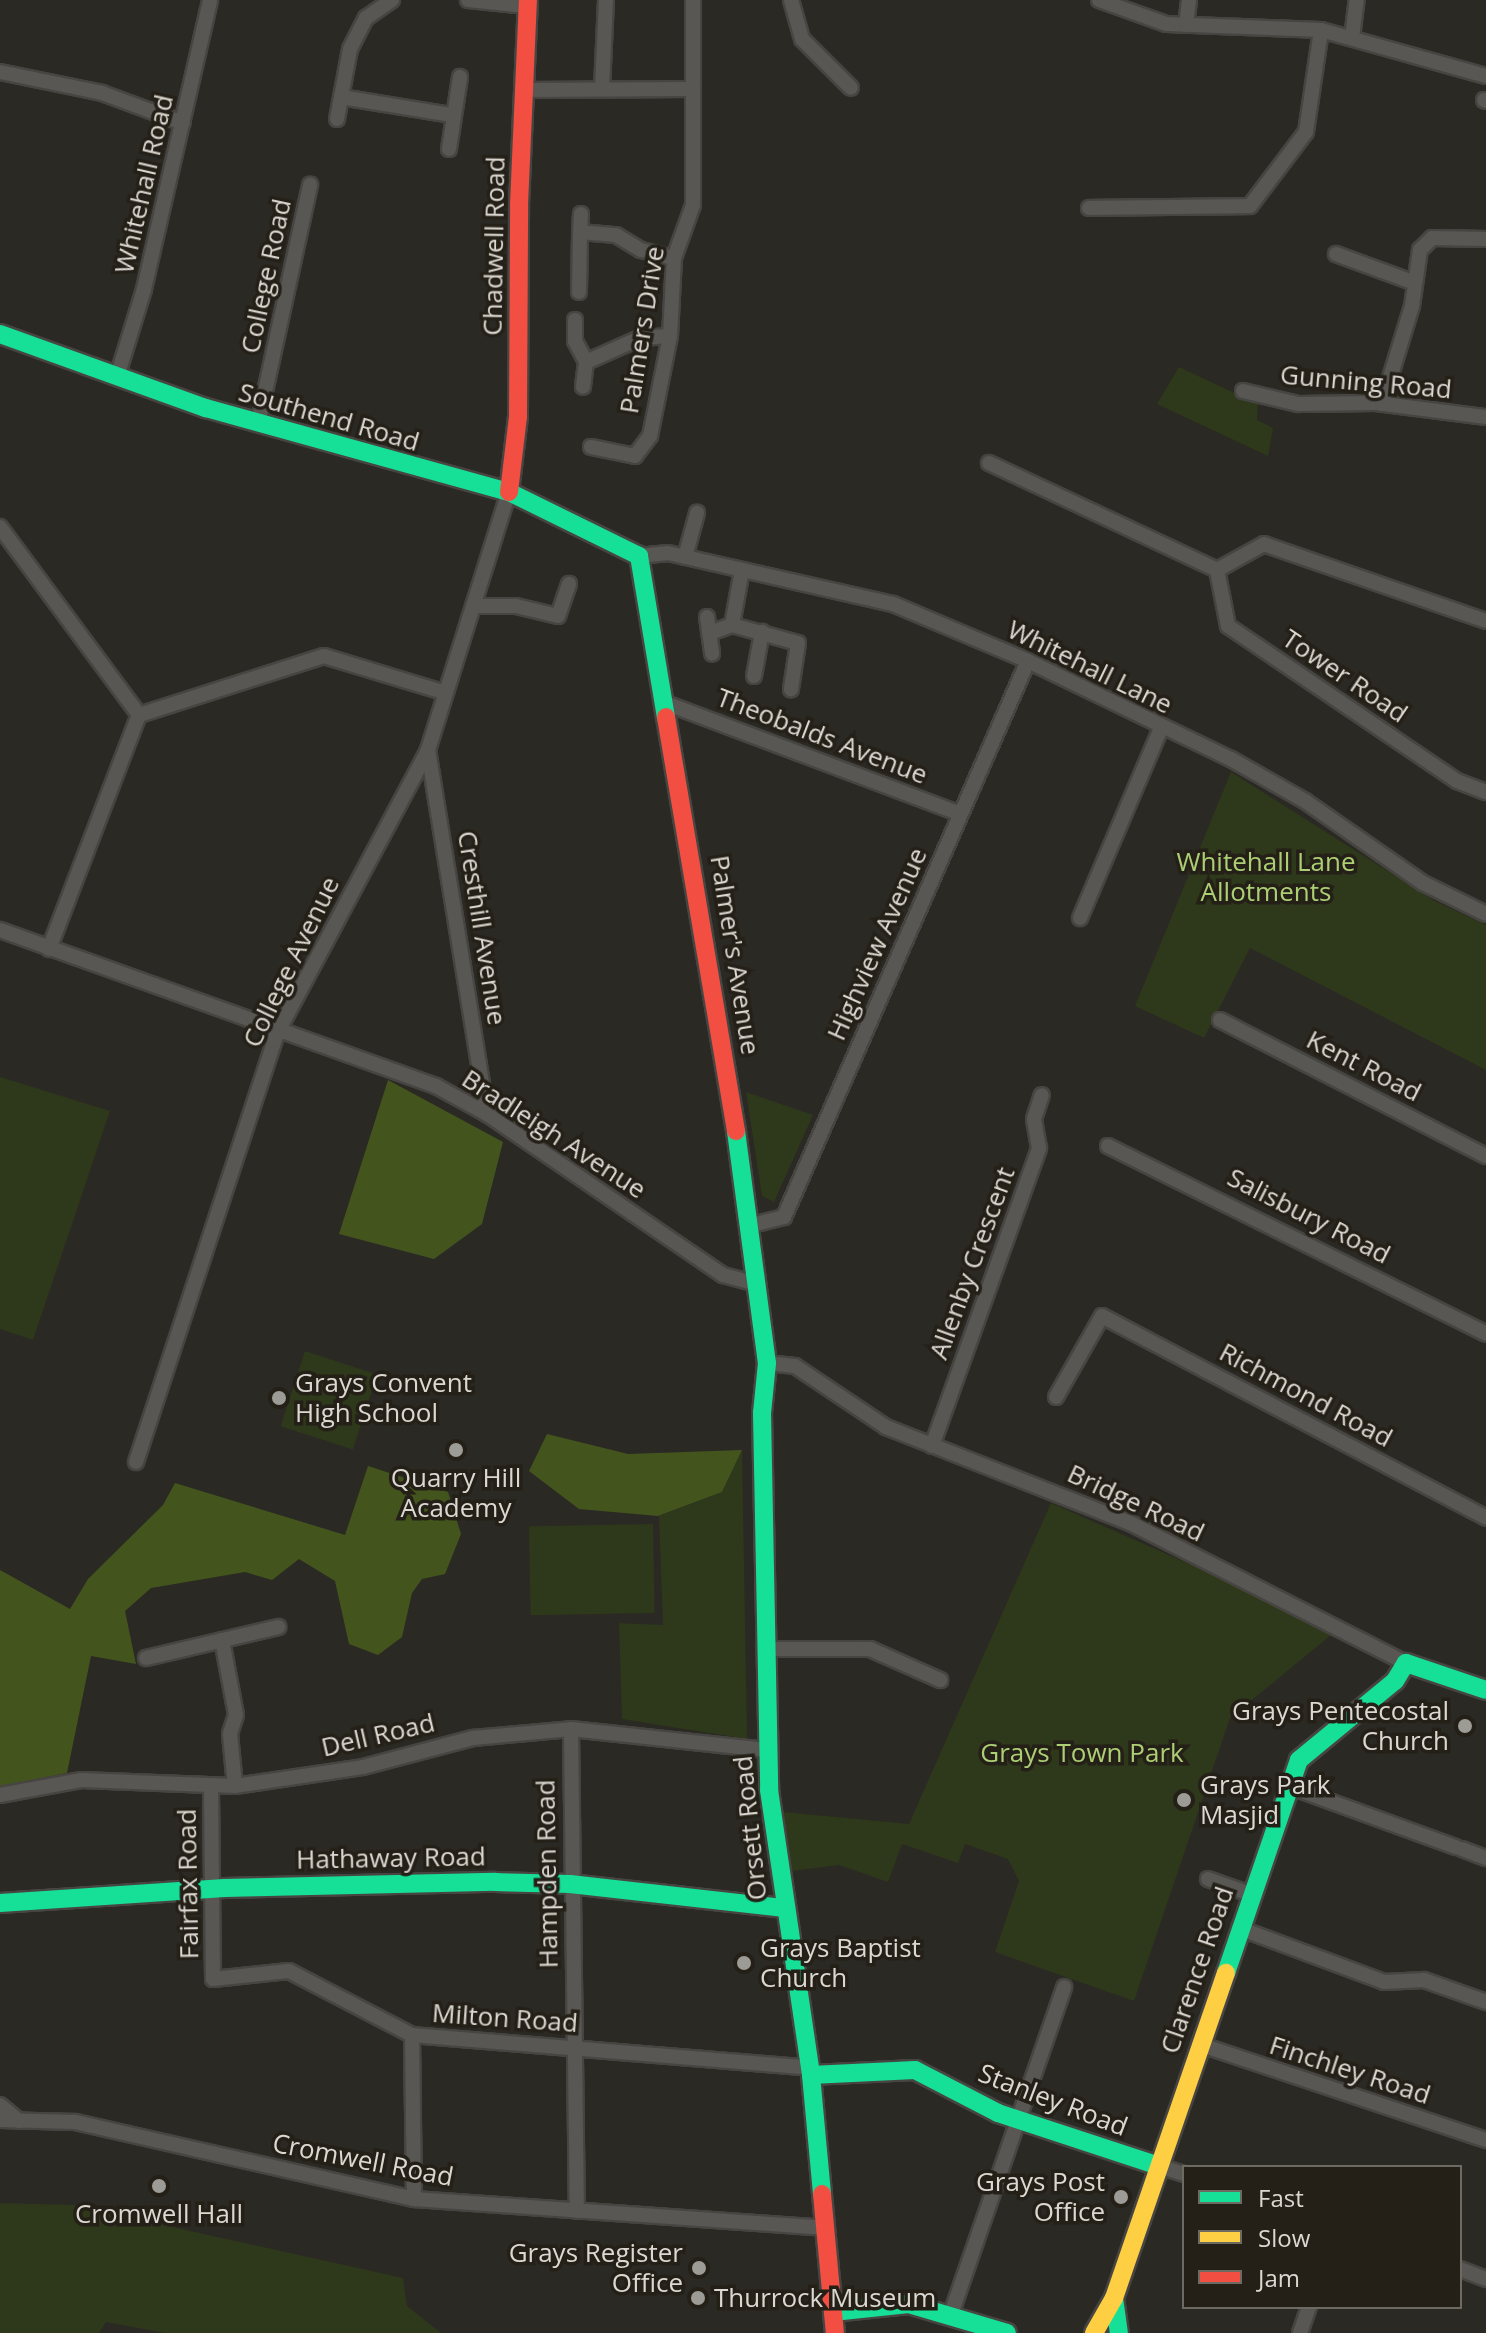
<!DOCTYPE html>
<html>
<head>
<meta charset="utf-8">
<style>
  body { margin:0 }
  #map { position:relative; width:1486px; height:2333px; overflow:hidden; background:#2b2924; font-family:"Open Sans",sans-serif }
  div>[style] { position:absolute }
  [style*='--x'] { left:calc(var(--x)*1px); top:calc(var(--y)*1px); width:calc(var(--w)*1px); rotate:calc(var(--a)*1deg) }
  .green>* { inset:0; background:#2e381a; transform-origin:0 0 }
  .forest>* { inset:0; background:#43551d }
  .roads { filter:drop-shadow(2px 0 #474541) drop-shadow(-2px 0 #474541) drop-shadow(0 2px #474541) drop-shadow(0 -2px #474541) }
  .street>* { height:14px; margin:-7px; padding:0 7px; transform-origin:7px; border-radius:7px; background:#585754 }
  .fast>* { height:18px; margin:-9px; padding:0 9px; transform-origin:9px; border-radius:9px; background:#16e098 }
  .slow>* { height:18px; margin:-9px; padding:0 9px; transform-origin:9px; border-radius:9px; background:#ffcf43 }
  .jam>* { height:18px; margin:-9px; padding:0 9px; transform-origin:9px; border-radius:9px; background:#f24e42 }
  .dots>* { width:22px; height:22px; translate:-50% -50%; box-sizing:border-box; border:4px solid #242017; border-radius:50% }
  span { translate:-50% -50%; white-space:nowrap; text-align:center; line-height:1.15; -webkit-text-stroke:7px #242017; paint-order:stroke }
  .street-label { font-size:26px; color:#dbd8d2 }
  .park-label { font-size:26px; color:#acce74 }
  .poi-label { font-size:26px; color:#dbd8d2 }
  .left { translate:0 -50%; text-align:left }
  .right { translate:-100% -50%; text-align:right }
  .legend { position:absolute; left:1182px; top:2165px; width:280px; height:144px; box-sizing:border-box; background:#242017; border:2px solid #6d6a62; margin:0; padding:10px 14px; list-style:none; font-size:24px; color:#dbd8d2 }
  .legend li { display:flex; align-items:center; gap:16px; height:40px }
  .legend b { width:40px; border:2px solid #6d6a62 }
</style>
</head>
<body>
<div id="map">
  <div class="green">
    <div style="clip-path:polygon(1179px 367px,1258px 404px,1257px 420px,1273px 428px,1268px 456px,1157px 404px)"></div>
    <div style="clip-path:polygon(1231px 772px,1435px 901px,1486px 925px,1486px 1070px,1250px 948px,1204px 1038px,1135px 1006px)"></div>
    <div style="clip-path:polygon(0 1077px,110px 1111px,33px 1340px,0 1329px)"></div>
    <div style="clip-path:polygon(746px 1092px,813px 1115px,774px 1202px,762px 1196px)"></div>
    <div style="left:305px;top:1351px;width:76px;height:79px;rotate:18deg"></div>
    <div style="clip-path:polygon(742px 1450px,747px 1739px,622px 1719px,619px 1623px,663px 1625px,659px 1516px,722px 1492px)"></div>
    <div style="clip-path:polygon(1051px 1503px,1305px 1615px,1331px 1635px,1230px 1718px,1134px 2001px,995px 1952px,1019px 1881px,1008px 1859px,965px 1844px,958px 1863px,902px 1844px,888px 1882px,839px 1865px,792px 1871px,783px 1812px,909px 1824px)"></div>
    <div style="left:653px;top:1524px;width:89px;height:124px;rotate:89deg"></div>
    <div style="clip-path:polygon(0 2203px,73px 2205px,403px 2278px,407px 2306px,441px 2333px,165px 2333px,106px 2322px,99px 2333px,0 2333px)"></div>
  </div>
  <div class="forest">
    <div style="clip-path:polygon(388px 1080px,503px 1142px,482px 1224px,434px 1259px,339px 1234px)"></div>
    <div style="clip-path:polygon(547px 1434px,628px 1454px,742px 1450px,722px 1492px,658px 1516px,579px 1509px,529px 1471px)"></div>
    <div style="clip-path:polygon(368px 1466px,448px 1492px,461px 1534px,445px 1574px,422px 1579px,412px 1593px,402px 1637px,378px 1655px,349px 1644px,335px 1581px,299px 1559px,272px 1580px,245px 1572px,151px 1588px,125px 1611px,136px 1664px,91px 1656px,67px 1773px,0 1786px,0 1570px,70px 1609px,88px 1579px,163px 1505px,175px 1483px,345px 1535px)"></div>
  </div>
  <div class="roads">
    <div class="street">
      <div style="--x:468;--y:0;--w:59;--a:5.8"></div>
      <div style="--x:693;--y:0;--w:89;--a:90"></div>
      <div style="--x:791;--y:0;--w:41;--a:74.2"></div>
      <div style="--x:802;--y:39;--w:69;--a:45"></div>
      <div style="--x:1099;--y:0;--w:71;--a:19.7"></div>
      <div style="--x:1166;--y:24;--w:155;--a:2.2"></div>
      <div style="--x:1321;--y:30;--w:171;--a:15.6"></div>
      <div style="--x:1186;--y:25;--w:25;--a:-83"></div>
      <div style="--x:1352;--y:38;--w:38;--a:-83"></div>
      <div style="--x:0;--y:72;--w:104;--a:11.6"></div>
      <div style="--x:102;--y:93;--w:86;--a:20.3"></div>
      <div style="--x:602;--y:88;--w:88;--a:-87.4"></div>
      <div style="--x:523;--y:90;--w:170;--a:-0.3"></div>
      <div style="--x:693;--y:89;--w:116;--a:90"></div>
      <div style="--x:693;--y:205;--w:56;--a:109.7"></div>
      <div style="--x:674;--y:258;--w:78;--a:92.9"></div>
      <div style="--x:670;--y:336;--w:102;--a:101.3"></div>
      <div style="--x:650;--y:436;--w:25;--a:127"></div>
      <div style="--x:635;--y:456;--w:45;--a:-168.4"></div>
      <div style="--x:341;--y:97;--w:111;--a:9.3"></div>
      <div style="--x:1484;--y:100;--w:2;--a:27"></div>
      <div style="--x:337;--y:119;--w:71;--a:-79.5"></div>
      <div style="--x:350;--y:49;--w:35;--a:-63"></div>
      <div style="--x:366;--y:18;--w:32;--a:-35"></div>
      <div style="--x:449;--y:149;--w:73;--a:-81.3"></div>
      <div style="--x:1089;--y:208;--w:161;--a:-0.7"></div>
      <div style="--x:1250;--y:206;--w:93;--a:-52.9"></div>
      <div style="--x:1306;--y:132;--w:103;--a:-81.6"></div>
      <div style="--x:580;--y:232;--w:18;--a:-87"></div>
      <div style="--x:1336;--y:254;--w:84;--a:20.2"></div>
      <div style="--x:579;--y:292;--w:60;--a:-89"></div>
      <div style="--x:580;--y:232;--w:36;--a:5"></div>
      <div style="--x:616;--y:235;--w:29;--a:31"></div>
      <div style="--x:641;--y:250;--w:34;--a:14"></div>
      <div style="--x:575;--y:320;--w:21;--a:90"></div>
      <div style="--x:575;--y:341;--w:24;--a:62"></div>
      <div style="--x:586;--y:362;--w:25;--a:97"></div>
      <div style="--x:586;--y:362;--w:59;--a:-24"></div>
      <div style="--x:640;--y:338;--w:30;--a:-4"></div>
      <div style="--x:117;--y:377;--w:92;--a:-72.9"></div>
      <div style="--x:144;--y:289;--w:296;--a:-77.1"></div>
      <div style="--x:1243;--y:391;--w:57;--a:13.3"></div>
      <div style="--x:1298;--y:404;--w:78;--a:-0.7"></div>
      <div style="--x:1376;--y:403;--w:111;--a:7.3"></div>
      <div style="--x:1382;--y:404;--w:102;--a:-73"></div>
      <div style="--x:1412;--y:306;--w:57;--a:-81.9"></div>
      <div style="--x:1420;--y:250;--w:17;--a:-45"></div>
      <div style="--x:1432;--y:238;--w:54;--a:1.1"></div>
      <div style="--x:258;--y:424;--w:245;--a:-77.7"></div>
      <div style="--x:989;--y:463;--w:252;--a:25.1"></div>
      <div style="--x:0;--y:527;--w:234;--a:53.5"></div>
      <div style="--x:639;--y:556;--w:29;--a:-6"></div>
      <div style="--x:668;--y:553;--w:231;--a:12.8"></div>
      <div style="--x:893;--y:604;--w:147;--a:22.9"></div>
      <div style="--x:1028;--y:661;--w:225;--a:25.8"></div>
      <div style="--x:1231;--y:759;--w:85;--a:29.6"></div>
      <div style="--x:1305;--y:801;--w:144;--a:34.8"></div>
      <div style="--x:1423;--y:883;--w:70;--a:26.2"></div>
      <div style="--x:685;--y:557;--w:46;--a:-74.7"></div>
      <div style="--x:473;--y:606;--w:43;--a:0"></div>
      <div style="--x:516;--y:606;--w:43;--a:13.4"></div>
      <div style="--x:558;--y:616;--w:34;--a:-71"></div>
      <div style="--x:707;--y:617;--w:37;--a:82"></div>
      <div style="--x:1486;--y:621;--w:235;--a:-160.9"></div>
      <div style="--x:1264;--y:544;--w:54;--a:151"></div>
      <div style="--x:1217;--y:570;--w:57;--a:78.9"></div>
      <div style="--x:1228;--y:626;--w:277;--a:34.1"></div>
      <div style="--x:1457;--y:781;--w:31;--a:21"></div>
      <div style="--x:732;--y:625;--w:68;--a:15.3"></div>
      <div style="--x:798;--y:643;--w:47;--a:98.7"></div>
      <div style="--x:710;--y:633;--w:23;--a:-20"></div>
      <div style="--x:732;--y:625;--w:56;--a:-79.7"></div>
      <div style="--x:754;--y:676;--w:45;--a:-79.7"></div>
      <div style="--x:668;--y:704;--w:312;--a:20.6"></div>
      <div style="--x:428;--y:750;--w:369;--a:80.8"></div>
      <div style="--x:1080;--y:918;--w:207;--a:-66.9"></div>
      <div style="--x:0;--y:930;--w:463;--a:19.7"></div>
      <div style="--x:436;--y:1086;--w:58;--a:28.8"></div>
      <div style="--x:487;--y:1114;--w:286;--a:34.3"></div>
      <div style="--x:723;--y:1275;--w:34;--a:15"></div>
      <div style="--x:49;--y:949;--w:251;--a:-69"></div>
      <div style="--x:139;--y:715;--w:194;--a:-17.7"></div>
      <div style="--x:324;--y:656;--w:127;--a:16.9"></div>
      <div style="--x:1220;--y:1020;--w:299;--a:27.1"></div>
      <div style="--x:1108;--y:1146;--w:422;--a:26.4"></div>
      <div style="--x:752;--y:1225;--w:33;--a:-14"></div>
      <div style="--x:784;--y:1217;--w:607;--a:-66.31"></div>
      <div style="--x:767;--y:1363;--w:28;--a:6"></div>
      <div style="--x:795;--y:1366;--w:110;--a:33.8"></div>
      <div style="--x:886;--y:1427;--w:262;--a:21.5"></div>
      <div style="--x:1130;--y:1523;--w:309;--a:26.9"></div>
      <div style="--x:1056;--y:1397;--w:93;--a:-60.4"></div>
      <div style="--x:1102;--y:1316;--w:434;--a:27.7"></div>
      <div style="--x:932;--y:1446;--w:317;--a:-70.2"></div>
      <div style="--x:1039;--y:1148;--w:29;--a:-100"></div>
      <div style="--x:1034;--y:1119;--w:25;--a:-72"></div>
      <div style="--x:136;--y:1462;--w:449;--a:-71.8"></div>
      <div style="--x:276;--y:1035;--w:323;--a:-61.9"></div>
      <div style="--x:428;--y:750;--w:270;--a:-72.6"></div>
      <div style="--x:222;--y:1640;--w:76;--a:79.4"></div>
      <div style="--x:236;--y:1715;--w:20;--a:108"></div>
      <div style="--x:230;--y:1734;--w:52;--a:84.5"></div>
      <div style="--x:768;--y:1649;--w:102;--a:0"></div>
      <div style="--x:870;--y:1649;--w:77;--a:23.9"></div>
      <div style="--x:146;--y:1658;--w:136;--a:-13.2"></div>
      <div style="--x:571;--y:1729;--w:482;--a:89.3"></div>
      <div style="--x:1288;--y:1786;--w:179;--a:20"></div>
      <div style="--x:211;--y:1789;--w:190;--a:89.4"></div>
      <div style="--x:213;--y:1979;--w:76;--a:-6"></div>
      <div style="--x:289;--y:1971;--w:139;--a:27.5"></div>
      <div style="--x:412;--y:2035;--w:399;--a:4.7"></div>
      <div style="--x:0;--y:1795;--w:82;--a:-10.5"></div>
      <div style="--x:81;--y:1780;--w:154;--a:2.2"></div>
      <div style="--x:235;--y:1786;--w:129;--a:-8.4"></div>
      <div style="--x:363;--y:1767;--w:114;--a:-14.8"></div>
      <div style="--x:473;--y:1738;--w:98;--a:-5.2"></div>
      <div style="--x:571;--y:1729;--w:197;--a:6.1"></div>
      <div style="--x:1462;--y:1849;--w:26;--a:21"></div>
      <div style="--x:1208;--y:1879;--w:45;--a:19.7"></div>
      <div style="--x:1239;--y:1928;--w:155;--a:20.4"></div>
      <div style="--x:1384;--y:1982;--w:40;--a:-2.9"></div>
      <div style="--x:1424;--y:1980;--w:66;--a:19.5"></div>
      <div style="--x:412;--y:2035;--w:164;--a:89.3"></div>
      <div style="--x:1199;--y:2044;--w:303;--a:18.5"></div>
      <div style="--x:0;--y:2105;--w:25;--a:40"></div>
      <div style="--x:0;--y:2120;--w:75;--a:1.5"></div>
      <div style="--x:75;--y:2122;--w:348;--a:12.8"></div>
      <div style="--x:414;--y:2199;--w:411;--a:4"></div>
      <div style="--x:1159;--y:2166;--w:26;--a:18"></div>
      <div style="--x:1460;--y:2269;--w:28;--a:21"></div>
      <div style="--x:951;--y:2314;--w:346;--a:-70.9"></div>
      <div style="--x:1300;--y:2333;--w:28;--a:-71"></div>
    </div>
    <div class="fast">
      <div style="--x:0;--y:334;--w:219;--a:19.8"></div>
      <div style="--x:206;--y:408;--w:314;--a:15.5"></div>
      <div style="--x:509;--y:492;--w:145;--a:26.2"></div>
      <div style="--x:639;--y:556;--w:163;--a:80.5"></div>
      <div style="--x:736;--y:1131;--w:234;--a:82.4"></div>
      <div style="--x:767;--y:1363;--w:50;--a:95.7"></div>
      <div style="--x:762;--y:1413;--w:377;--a:88.9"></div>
      <div style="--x:769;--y:1790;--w:288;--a:81.6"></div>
      <div style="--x:811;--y:2075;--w:120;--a:84.7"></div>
      <div style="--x:0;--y:1903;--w:225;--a:-3.8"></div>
      <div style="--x:224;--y:1888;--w:271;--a:-1.3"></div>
      <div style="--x:495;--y:1882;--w:75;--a:1.5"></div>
      <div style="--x:570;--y:1884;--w:214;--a:6.4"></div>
      <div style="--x:1226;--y:1973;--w:225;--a:-71.1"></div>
      <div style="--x:1299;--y:1760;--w:124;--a:-39.5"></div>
      <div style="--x:1395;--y:1681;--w:21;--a:-59"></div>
      <div style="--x:1406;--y:1663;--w:84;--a:18.6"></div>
      <div style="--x:811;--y:2075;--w:104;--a:-2.8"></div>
      <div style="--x:915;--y:2070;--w:93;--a:27.4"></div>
      <div style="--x:998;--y:2113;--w:169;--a:18.2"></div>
      <div style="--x:1114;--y:2298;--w:35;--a:82"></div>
      <div style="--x:833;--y:2312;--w:76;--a:-6"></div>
      <div style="--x:909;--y:2304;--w:102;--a:16.5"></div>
    </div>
    <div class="slow">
      <div style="--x:1094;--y:2333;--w:40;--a:-60.3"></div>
      <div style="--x:1114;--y:2298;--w:344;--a:-71"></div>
    </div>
    <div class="jam">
      <div style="--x:509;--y:492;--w:76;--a:-83.2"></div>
      <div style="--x:518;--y:417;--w:212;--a:-89.7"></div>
      <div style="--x:519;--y:205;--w:205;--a:-87.5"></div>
      <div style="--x:666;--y:717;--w:420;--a:80.4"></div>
      <div style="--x:822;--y:2194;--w:140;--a:84.7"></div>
    </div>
  </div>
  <div class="dots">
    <div style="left:279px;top:1398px;background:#9d9b95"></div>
    <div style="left:456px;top:1450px;background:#9d9b95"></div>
    <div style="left:1465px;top:1726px;background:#9d9b95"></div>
    <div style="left:1184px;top:1800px;background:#9d9b95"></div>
    <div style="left:744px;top:1963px;background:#9d9b95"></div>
    <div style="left:159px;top:2186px;background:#9d9b95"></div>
    <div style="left:1121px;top:2197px;background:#9d9b95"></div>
    <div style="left:699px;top:2268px;background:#9d9b95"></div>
    <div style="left:698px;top:2298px;background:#9d9b95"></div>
  </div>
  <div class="street-label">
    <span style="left:144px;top:184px;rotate:-77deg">Whitehall Road</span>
    <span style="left:494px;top:246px;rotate:-89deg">Chadwell Road</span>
    <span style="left:266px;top:276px;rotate:-78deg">College Road</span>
    <span style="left:642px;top:330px;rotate:-81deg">Palmers Drive</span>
    <span style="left:1366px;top:382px;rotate:5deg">Gunning Road</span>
    <span style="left:329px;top:417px;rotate:16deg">Southend Road</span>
    <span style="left:1090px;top:667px;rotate:26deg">Whitehall Lane</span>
    <span style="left:1345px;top:676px;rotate:34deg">Tower Road</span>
    <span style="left:822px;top:736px;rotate:21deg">Theobalds Avenue</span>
    <span style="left:482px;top:928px;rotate:81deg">Cresthill Avenue</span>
    <span style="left:877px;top:944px;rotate:-66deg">Highview Avenue</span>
    <span style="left:735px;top:955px;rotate:81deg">Palmer's Avenue</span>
    <span style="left:291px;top:962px;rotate:-64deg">College Avenue</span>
    <span style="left:1364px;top:1066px;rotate:27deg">Kent Road</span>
    <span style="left:554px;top:1134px;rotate:33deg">Bradleigh Avenue</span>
    <span style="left:1309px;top:1216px;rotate:27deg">Salisbury Road</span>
    <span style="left:972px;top:1263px;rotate:-70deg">Allenby Crescent</span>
    <span style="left:1306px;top:1395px;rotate:28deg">Richmond Road</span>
    <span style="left:1136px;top:1503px;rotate:25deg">Bridge Road</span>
    <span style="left:378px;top:1735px;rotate:-13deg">Dell Road</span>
    <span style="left:750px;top:1828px;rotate:-96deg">Orsett Road</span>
    <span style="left:391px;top:1858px;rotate:-1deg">Hathaway Road</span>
    <span style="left:547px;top:1874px;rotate:-91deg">Hampden Road</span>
    <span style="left:188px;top:1884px;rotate:-91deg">Fairfax Road</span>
    <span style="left:1197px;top:1970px;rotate:-71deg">Clarence Road</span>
    <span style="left:505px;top:2018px;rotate:4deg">Milton Road</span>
    <span style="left:1350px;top:2070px;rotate:18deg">Finchley Road</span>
    <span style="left:1053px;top:2100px;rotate:21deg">Stanley Road</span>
    <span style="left:363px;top:2160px;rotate:11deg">Cromwell Road</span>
  </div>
  <div class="park-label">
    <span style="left:1266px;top:877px">Whitehall Lane<br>Allotments</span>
    <span style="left:1082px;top:1753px">Grays Town Park</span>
  </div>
  <div class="poi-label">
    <span class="left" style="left:295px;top:1398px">Grays Convent<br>High School</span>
    <span style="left:456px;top:1493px">Quarry Hill<br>Academy</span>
    <span class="right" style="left:1449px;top:1726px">Grays Pentecostal<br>Church</span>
    <span class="left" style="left:1200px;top:1800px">Grays Park<br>Masjid</span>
    <span class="left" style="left:760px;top:1963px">Grays Baptist<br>Church</span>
    <span class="right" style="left:1105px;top:2197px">Grays Post<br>Office</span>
    <span style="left:159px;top:2214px">Cromwell Hall</span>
    <span class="right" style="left:683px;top:2268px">Grays Register<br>Office</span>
    <span class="left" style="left:714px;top:2298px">Thurrock Museum</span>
  </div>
  <ul class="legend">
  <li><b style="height:10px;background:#16e098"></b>Fast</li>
  <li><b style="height:10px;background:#ffcf43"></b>Slow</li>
  <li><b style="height:10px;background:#f24e42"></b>Jam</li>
  </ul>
</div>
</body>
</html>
